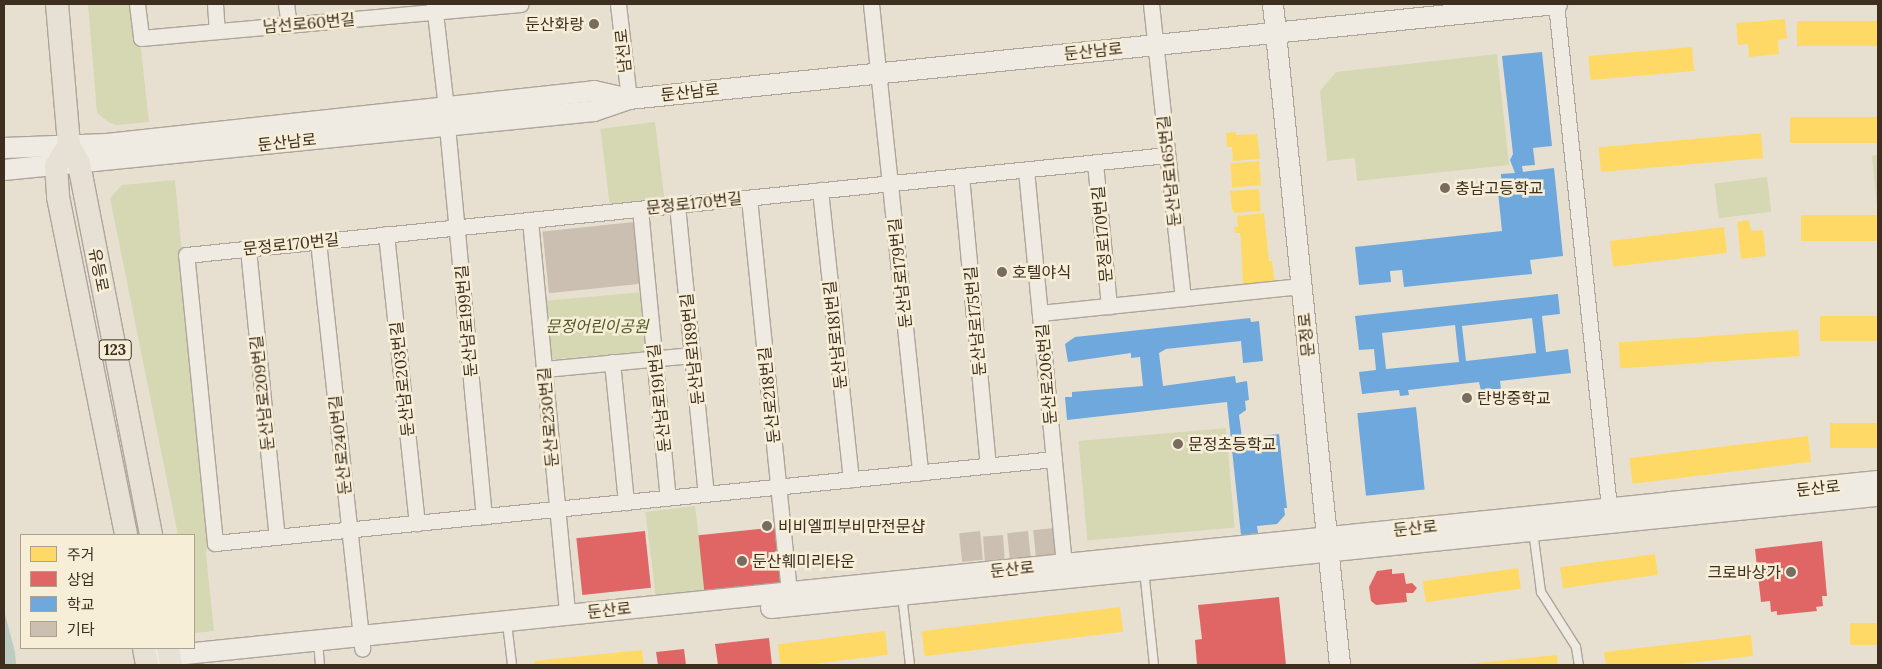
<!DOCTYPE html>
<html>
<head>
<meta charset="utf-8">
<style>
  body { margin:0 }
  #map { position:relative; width:1882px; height:669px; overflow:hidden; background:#e7e0d1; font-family:Lora,"Noto Sans KR",serif }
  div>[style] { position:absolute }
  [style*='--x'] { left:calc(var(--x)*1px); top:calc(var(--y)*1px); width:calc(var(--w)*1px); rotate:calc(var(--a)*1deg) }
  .green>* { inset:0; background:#d6d7b3; transform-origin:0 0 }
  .water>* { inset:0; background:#bcccc2 }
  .homes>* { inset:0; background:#ffd966; transform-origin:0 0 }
  .shops>* { inset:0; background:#e06666; transform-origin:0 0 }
  .schools>* { inset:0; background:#6fa8dc; transform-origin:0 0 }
  .building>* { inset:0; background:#cbbfb2; transform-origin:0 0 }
  .roads { filter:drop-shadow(1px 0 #ada599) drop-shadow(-1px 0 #ada599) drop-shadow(0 1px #ada599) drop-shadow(0 -1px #ada599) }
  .service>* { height:8px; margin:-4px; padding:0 4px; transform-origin:4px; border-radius:4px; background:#efebe3 }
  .minor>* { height:15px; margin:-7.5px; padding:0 7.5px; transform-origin:7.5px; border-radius:7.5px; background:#efebe3 }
  .secondary>* { height:20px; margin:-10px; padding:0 10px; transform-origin:10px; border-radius:10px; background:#efebe3 }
  .primary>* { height:22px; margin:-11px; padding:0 11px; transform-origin:11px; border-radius:11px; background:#e6e1d4 }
  .dots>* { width:14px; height:14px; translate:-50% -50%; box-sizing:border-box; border:2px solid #f7eed8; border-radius:50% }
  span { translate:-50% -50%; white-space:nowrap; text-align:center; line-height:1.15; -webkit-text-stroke:5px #f7eed8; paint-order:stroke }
  .shield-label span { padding:1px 4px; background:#f7eed8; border:1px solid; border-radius:4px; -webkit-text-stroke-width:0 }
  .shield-label { font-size:15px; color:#3d2e20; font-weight:700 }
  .street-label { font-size:16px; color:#3d2e20 }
  .poi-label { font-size:16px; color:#3d2e20 }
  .right { translate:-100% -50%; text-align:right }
  .left { translate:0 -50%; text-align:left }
  .park-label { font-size:16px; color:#4d5a26; font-style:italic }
  .frame { position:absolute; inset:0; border:5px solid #3d2e20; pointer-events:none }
  .legend { position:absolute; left:20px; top:534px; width:175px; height:115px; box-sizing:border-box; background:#f7eed8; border:1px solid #ada18e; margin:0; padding:6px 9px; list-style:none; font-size:15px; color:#3d2e20 }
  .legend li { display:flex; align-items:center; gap:10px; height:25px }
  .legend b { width:25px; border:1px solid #ada18e }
</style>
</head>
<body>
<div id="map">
  <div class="green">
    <div style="clip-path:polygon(88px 4px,136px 4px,149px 122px,117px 125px,110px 123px,97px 113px)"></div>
    <div style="clip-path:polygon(1497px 54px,1509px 165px,1357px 181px,1355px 158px,1327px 161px,1320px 91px,1336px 72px)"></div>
    <div style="left:655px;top:122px;width:77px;height:55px;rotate:83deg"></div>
    <div style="clip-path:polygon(1878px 155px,1878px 207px,1877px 207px,1872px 156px)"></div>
    <div style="left:1767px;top:177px;width:35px;height:53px;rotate:83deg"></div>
    <div style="clip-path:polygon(175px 180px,209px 535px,206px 554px,214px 631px,195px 633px,194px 535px,178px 535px,110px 198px,122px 185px)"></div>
    <div style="left:645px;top:292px;width:59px;height:100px;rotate:85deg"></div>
    <div style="left:1226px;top:428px;width:100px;height:148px;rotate:85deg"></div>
    <div style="left:695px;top:506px;width:97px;height:50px;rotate:83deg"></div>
  </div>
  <div class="water">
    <div style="clip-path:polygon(4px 610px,15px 652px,16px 665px,4px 665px)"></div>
  </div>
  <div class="homes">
    <div style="clip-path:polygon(1785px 19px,1787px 39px,1778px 40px,1779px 54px,1749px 57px,1748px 44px,1738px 45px,1736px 23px)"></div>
    <div style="left:1878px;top:21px;width:25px;height:81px;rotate:90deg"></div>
    <div style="left:1692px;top:47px;width:24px;height:104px;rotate:85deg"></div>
    <div style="left:1878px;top:117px;width:26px;height:88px;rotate:90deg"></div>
    <div style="clip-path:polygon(1236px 132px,1236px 135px,1257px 134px,1260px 159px,1233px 161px,1232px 147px,1227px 147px,1226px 133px)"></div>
    <div style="left:1761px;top:133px;width:25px;height:163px;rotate:85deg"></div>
    <div style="left:1259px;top:161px;width:24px;height:29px;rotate:85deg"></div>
    <div style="clip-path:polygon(1259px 189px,1261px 211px,1235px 213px,1232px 209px,1230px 191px)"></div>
    <div style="clip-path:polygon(1264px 213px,1269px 261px,1272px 261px,1275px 284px,1243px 288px,1241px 241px,1240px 233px,1235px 233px,1234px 227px,1238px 227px,1237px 216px)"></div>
    <div style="left:1878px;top:215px;width:26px;height:77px;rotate:90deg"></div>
    <div style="clip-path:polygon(1749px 220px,1751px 231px,1763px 230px,1766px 256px,1741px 259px,1737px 222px)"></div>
    <div style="left:1724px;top:227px;width:26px;height:115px;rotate:83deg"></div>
    <div style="left:1878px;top:316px;width:25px;height:58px;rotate:90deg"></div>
    <div style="left:1798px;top:330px;width:26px;height:180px;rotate:86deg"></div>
    <div style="left:1878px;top:423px;width:25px;height:48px;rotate:90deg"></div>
    <div style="left:1808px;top:436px;width:26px;height:180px;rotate:83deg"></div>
    <div style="left:1655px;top:554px;width:21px;height:96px;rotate:82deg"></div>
    <div style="left:1518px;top:568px;width:21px;height:96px;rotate:82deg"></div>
    <div style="left:1120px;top:607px;width:25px;height:200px;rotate:83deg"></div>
    <div style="left:1878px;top:623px;width:22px;height:28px;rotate:90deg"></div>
    <div style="left:885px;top:631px;width:24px;height:108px;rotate:83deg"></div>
    <div style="clip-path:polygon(1751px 635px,1753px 656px,1671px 665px,1606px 665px,1604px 652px)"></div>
    <div style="clip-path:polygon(642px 650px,644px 665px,534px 665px,534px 661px)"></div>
    <div style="clip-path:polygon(1557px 655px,1558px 665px,1467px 665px,1467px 664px)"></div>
  </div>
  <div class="shops">
    <div style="left:778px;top:527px;width:59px;height:80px;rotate:84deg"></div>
    <div style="left:645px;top:531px;width:57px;height:69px;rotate:84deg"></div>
    <div style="clip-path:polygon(1822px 541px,1827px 596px,1822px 596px,1823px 606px,1816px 607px,1817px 611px,1777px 615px,1777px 611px,1771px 612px,1770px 601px,1761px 602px,1755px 549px)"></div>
    <div style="clip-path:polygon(1392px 569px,1392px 574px,1404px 573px,1406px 584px,1412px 583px,1417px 588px,1413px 593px,1406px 593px,1407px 602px,1376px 605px,1371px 601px,1369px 587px,1377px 571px)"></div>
    <div style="clip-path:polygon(1279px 597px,1286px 665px,1197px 665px,1195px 640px,1202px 639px,1198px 605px)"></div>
    <div style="clip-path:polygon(769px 638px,772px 665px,718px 665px,715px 644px)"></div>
    <div style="clip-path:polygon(684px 649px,686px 665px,658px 665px,656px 652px)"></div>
  </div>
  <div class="schools">
    <div style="clip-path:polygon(1542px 52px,1552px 146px,1533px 148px,1535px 165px,1522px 166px,1523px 172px,1554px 168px,1563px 256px,1530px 260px,1532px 274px,1404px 287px,1402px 270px,1390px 271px,1391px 282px,1359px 285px,1355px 247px,1502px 231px,1497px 182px,1501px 182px,1501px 174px,1515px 173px,1510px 160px,1513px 154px,1502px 56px)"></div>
    <div style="clip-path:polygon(evenodd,1558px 294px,1560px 314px,1542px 316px,1546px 352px,1568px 349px,1571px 373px,1500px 381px,1501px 389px,1481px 391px,1479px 382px,1408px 390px,1409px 395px,1400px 396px,1399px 390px,1362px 394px,1359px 372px,1376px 370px,1374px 349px,1359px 350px,1355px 316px,1558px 294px,1532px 318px,1536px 353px,1466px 361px,1462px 326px,1532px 318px,1558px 294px,1455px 325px,1459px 362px,1386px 369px,1382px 333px,1455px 325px)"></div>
    <div style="clip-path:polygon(1250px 318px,1251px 322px,1259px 321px,1263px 361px,1243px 363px,1241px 341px,1166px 349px,1159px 353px,1163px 386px,1235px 376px,1236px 383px,1247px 381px,1249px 400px,1245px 401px,1246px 410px,1239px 415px,1242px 438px,1279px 434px,1287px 508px,1284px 508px,1285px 515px,1277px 524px,1257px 526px,1258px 533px,1241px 535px,1227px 402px,1067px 420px,1065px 397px,1072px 397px,1072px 392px,1143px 386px,1140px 357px,1131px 358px,1131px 353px,1068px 362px,1065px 344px,1075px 337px)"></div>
    <div style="left:1416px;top:407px;width:83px;height:59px;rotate:84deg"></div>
  </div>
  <div class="building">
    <div style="left:634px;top:222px;width:62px;height:92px;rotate:84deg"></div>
    <div style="left:1054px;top:528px;width:28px;height:21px;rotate:84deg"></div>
    <div style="left:980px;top:531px;width:29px;height:21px;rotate:84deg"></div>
    <div style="left:1028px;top:531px;width:27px;height:21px;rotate:84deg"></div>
    <div style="left:1003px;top:535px;width:26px;height:20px;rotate:86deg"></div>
  </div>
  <div class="roads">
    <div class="service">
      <div style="--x:1533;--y:531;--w:62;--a:82.5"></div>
      <div style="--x:1541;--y:592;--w:65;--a:57.5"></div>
      <div style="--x:1576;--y:647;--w:18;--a:81"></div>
      <div style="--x:1144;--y:570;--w:96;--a:84"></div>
      <div style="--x:902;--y:595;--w:70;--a:83.5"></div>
      <div style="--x:507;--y:623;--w:42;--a:83.2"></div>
      <div style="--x:318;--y:642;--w:23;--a:85"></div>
    </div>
    <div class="minor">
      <div style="--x:137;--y:4;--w:34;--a:83"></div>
      <div style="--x:141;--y:38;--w:381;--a:-5.1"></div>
      <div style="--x:215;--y:4;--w:27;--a:86"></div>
      <div style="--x:286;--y:4;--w:21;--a:82"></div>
      <div style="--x:434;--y:4;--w:104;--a:83.4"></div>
      <div style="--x:618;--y:4;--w:96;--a:83.4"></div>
      <div style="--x:871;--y:4;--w:471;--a:84"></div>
      <div style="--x:1151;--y:4;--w:296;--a:83.8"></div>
      <div style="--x:1556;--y:4;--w:516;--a:83.99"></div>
      <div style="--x:447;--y:126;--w:392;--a:84.6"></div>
      <div style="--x:1095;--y:163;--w:144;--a:84.4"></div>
      <div style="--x:1026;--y:170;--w:406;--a:84.5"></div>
      <div style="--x:961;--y:176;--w:290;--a:84.7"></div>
      <div style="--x:820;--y:190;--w:291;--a:83.9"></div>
      <div style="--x:749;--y:198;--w:396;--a:84.2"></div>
      <div style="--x:677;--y:205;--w:290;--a:84.3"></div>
      <div style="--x:640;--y:209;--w:290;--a:84.5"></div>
      <div style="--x:530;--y:220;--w:397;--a:84.6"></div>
      <div style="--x:386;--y:234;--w:291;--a:83.9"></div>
      <div style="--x:318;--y:241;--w:410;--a:83.8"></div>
      <div style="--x:248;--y:249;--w:289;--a:84.3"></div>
      <div style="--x:1040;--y:313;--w:262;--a:-5.9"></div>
      <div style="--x:612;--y:362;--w:141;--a:84.3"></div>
      <div style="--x:544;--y:369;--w:149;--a:-5.4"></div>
      <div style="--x:1054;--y:459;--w:843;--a:174.28"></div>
      <div style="--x:215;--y:543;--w:289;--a:-95.7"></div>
      <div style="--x:186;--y:255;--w:986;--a:-5.82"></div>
    </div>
    <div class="secondary">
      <div style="--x:1273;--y:4;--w:664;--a:84.21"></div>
      <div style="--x:4;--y:148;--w:103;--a:-2.2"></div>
      <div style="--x:107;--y:144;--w:490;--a:-6.2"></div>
      <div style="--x:594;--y:91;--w:36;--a:13"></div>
      <div style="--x:4;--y:170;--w:593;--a:-5.71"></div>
      <div style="--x:594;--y:111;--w:37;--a:-19"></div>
      <div style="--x:629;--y:99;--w:933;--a:-5.85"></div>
      <div style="--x:771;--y:608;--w:1113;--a:-5.78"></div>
      <div style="--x:146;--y:658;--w:1741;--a:-5.84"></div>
    </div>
    <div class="primary">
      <div style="--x:57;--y:4;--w:142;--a:85.1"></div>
      <div style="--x:69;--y:145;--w:21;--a:62"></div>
      <div style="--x:79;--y:164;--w:378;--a:79"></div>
      <div style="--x:69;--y:145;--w:25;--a:122"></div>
      <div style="--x:56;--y:166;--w:31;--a:86"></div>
      <div style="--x:58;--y:197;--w:345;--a:78.6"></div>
      <div style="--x:144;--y:648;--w:17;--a:80"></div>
      <div style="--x:168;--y:648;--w:17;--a:80"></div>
    </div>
  </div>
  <div class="dots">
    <div style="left:594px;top:24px;background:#786c5e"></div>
    <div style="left:1445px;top:188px;background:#786c5e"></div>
    <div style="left:1002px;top:272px;background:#786c5e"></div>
    <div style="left:1467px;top:398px;background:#786c5e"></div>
    <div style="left:1178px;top:444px;background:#786c5e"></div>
    <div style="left:767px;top:526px;background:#786c5e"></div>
    <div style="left:742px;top:561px;background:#786c5e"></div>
    <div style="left:1791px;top:572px;background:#786c5e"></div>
  </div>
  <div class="shield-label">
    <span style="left:115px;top:350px">123</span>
  </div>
  <div class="street-label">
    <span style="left:309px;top:23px;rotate:-5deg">남선로60번길</span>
    <span style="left:623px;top:51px;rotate:-96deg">남선로</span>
    <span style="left:1093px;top:51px;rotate:-6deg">둔산남로</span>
    <span style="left:690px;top:92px;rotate:-6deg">둔산남로</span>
    <span style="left:287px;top:142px;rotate:-6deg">둔산남로</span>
    <span style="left:1169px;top:171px;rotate:-96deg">둔산남로165번길</span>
    <span style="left:694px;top:203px;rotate:-6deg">문정로170번길</span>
    <span style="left:1102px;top:234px;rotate:-95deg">문정로170번길</span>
    <span style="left:291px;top:244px;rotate:-6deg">문정로170번길</span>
    <span style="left:99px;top:270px;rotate:79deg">유등로</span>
    <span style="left:900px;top:273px;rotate:-96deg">둔산남로179번길</span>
    <span style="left:466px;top:321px;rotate:-95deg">둔산남로199번길</span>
    <span style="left:975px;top:321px;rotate:-95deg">둔산남로175번길</span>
    <span style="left:835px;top:335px;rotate:-96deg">둔산남로181번길</span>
    <span style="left:1306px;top:335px;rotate:-96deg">문정로</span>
    <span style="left:692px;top:349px;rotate:-96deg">둔산남로189번길</span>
    <span style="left:1046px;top:374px;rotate:-95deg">둔산로206번길</span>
    <span style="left:402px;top:379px;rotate:-96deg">둔산남로203번길</span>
    <span style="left:262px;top:393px;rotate:-96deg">둔산남로209번길</span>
    <span style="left:769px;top:395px;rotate:-96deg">둔산로218번길</span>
    <span style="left:659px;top:398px;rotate:-96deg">둔산남로191번길</span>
    <span style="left:548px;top:417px;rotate:-95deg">둔산로230번길</span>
    <span style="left:340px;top:445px;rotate:-96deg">둔산로240번길</span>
    <span style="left:1818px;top:488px;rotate:-6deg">둔산로</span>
    <span style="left:1415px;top:528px;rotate:-6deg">둔산로</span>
    <span style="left:1012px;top:569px;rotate:-6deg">둔산로</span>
    <span style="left:609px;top:610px;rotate:-6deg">둔산로</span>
  </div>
  <div class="poi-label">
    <span class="right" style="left:584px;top:24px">둔산화랑</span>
    <span class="left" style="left:1455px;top:188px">충남고등학교</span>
    <span class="left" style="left:1012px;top:272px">호텔야식</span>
    <span class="left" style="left:1477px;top:398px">탄방중학교</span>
    <span class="left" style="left:1188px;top:444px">문정초등학교</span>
    <span class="left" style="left:778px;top:526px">비비엘피부비만전문샵</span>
    <span class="left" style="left:752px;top:561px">둔산훼미리타운</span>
    <span class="right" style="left:1781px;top:572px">크로바상가</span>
  </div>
  <div class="park-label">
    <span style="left:597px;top:326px">문정어린이공원</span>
  </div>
  <div class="frame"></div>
  <ul class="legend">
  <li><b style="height:14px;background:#ffd966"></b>주거</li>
  <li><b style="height:14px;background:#e06666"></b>상업</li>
  <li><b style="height:14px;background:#6fa8dc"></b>학교</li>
  <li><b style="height:14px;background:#cbbfb2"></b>기타</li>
  </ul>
</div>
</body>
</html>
